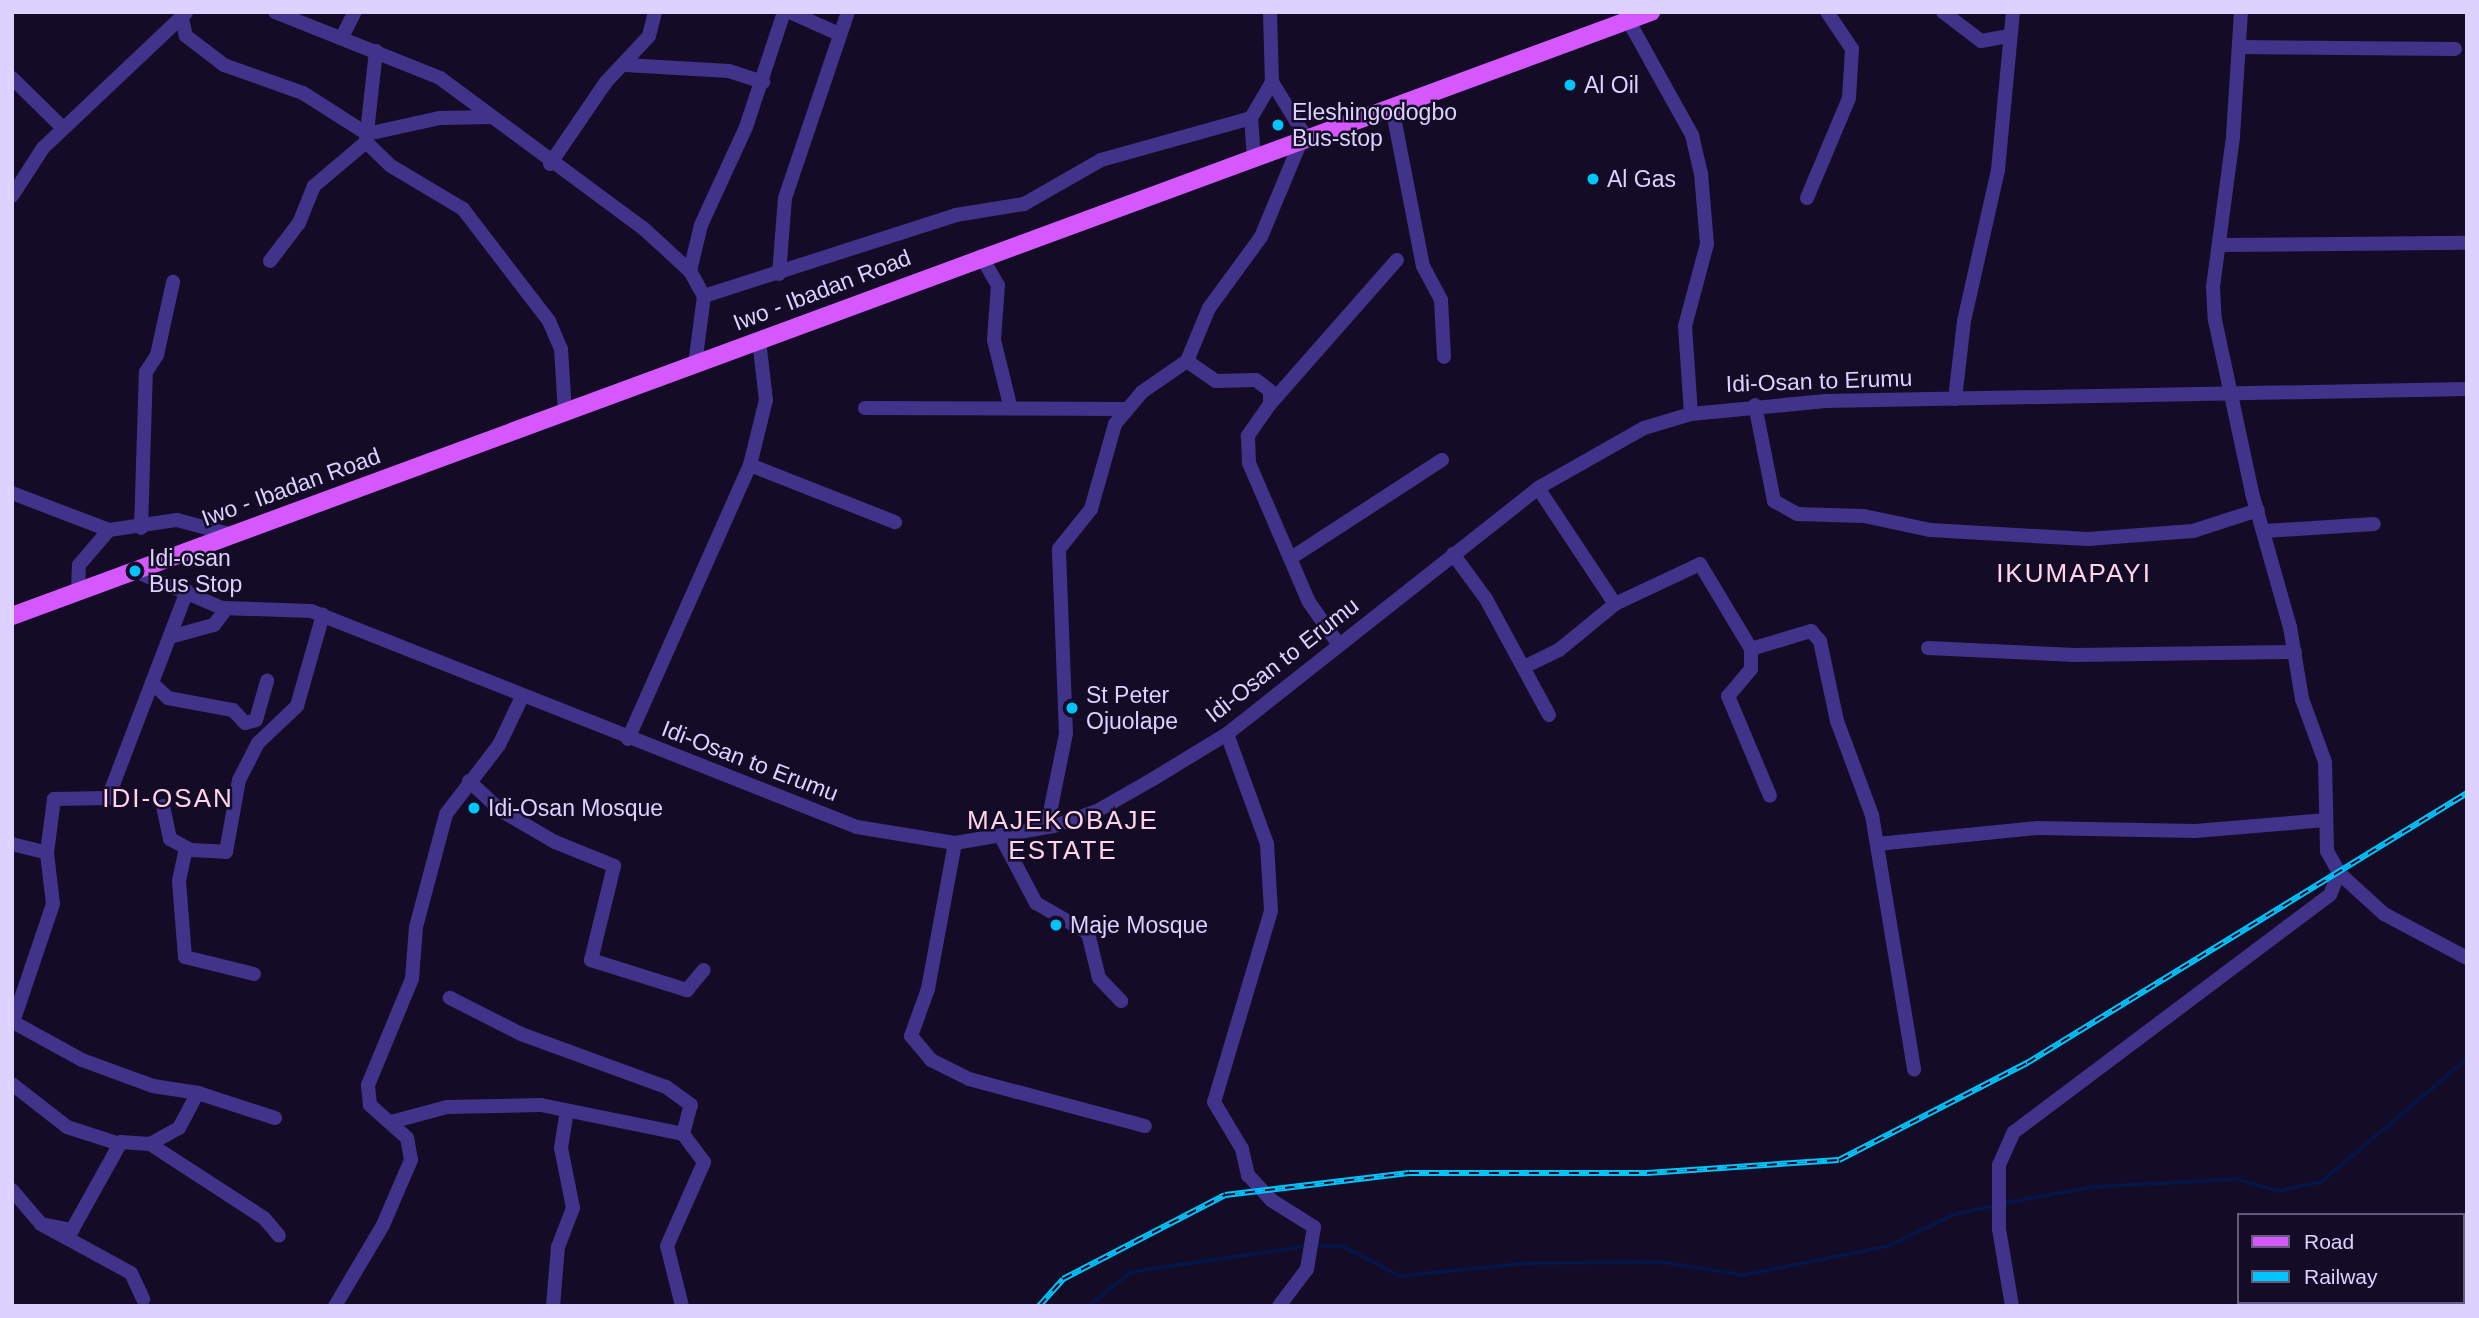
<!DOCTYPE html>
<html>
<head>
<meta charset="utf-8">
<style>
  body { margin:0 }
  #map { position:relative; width:2479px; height:1318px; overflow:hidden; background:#140c26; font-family:Helvetica,sans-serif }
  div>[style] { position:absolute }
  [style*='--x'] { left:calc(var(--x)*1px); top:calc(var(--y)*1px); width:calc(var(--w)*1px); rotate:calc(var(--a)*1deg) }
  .stream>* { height:3.5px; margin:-1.75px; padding:0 1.75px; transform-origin:1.75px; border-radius:1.75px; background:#051546 }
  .minor>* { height:14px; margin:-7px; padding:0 7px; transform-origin:7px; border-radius:7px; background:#403389 }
  .major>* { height:18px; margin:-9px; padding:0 9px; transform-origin:9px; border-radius:9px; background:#d558ff }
  .rail>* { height:6px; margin-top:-3px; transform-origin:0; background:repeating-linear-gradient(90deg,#140c26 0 10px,#00c5fc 0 20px); box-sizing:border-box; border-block:2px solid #00c5fc }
  .dots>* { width:19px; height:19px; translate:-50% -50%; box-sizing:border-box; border:4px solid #140c26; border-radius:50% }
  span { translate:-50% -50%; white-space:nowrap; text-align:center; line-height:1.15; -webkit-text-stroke:5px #140c26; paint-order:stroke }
  .poi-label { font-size:23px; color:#dcd1ff }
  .left { translate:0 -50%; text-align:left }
  .street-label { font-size:23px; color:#dcd1ff }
  .quarter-label { font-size:26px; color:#ffd3ea; letter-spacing:2px }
  .frame { position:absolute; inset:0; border:14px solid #dcd1ff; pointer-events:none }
  .legend { position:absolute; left:2237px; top:1213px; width:228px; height:91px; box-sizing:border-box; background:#140c26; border:2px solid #645b7d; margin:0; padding:9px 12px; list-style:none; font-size:21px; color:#dcd1ff }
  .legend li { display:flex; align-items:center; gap:14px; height:35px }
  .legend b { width:35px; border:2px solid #645b7d }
</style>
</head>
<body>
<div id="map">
  <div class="stream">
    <div style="--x:2004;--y:1203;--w:90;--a:-10.2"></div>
    <div style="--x:2093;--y:1187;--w:144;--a:-3.2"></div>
    <div style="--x:2237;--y:1179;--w:43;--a:16.3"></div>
    <div style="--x:2278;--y:1191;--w:44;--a:-11.8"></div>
    <div style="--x:2321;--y:1182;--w:191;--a:-40.1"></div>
    <div style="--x:1314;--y:1246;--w:29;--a:0"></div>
    <div style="--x:1343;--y:1246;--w:64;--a:27.8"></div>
    <div style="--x:1400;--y:1276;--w:128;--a:-5.8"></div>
    <div style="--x:1527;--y:1263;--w:136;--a:-0.4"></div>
    <div style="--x:1663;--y:1262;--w:81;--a:9.2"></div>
    <div style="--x:1743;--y:1275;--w:148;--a:-11.3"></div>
    <div style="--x:1888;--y:1246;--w:72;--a:-25.5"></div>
    <div style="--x:1953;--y:1215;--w:45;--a:-12.8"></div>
    <div style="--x:1088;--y:1306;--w:55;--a:-38.3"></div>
    <div style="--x:1131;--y:1272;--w:178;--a:-8.4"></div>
  </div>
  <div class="minor">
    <div style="--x:275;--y:12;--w:178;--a:21.8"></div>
    <div style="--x:440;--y:78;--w:252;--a:36.5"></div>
    <div style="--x:643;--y:228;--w:64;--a:42.5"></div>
    <div style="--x:690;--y:271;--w:29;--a:61"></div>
    <div style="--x:704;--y:296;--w:69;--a:97.5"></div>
    <div style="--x:790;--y:12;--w:54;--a:24.2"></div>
    <div style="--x:1270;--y:12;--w:70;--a:88.4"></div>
    <div style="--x:1272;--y:82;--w:67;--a:58.4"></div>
    <div style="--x:1943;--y:12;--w:48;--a:37.3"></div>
    <div style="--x:1981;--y:41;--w:29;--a:-10"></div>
    <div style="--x:2241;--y:12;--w:125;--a:93.7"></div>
    <div style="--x:2233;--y:137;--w:151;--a:97.6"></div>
    <div style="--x:2213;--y:287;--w:33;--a:87"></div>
    <div style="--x:2215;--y:320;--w:177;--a:77.9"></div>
    <div style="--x:2252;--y:493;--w:139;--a:74.2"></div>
    <div style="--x:2290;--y:627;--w:73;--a:80.5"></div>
    <div style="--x:2302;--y:699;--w:67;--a:69.9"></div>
    <div style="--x:2325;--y:762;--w:89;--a:88.7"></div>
    <div style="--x:2327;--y:851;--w:25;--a:61"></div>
    <div style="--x:2339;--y:873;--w:61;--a:42.3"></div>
    <div style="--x:2384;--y:914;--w:94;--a:27.9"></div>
    <div style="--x:182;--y:19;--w:17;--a:77"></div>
    <div style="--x:186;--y:36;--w:48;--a:37.3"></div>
    <div style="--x:224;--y:65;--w:84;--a:19.5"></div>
    <div style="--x:303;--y:93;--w:76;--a:32.6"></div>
    <div style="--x:367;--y:134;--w:75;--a:-12.4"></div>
    <div style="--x:440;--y:118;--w:51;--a:-1.1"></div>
    <div style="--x:1628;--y:20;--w:132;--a:60.9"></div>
    <div style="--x:1692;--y:135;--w:39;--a:77"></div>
    <div style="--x:1701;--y:173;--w:71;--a:85.2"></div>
    <div style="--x:1707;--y:244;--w:85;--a:105"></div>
    <div style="--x:1685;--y:326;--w:88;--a:86.1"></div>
    <div style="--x:342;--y:37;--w:28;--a:-63"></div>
    <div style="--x:2240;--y:47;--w:215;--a:0.5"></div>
    <div style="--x:376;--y:51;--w:92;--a:96.3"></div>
    <div style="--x:366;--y:142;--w:35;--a:44"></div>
    <div style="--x:391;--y:166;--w:84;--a:30.8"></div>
    <div style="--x:463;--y:209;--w:141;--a:52.5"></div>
    <div style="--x:549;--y:321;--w:30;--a:67"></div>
    <div style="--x:561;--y:349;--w:63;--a:86.4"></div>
    <div style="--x:625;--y:65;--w:104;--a:3.3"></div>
    <div style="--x:729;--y:71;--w:36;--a:18"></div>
    <div style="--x:12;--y:78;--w:71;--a:44.4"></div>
    <div style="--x:1392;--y:107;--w:162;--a:79"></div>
    <div style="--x:1423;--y:266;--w:38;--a:62"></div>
    <div style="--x:1441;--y:300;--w:57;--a:87"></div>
    <div style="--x:1254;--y:158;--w:40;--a:-94.3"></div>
    <div style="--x:1251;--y:118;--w:42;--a:-59.7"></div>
    <div style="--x:550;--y:164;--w:99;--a:-55.7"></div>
    <div style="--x:606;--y:82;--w:63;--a:-46.9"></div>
    <div style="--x:649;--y:36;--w:25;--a:-76"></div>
    <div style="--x:12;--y:196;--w:57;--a:-57.1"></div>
    <div style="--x:43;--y:148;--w:197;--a:-43.4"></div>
    <div style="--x:1807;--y:198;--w:108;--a:-67.2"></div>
    <div style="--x:1849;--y:98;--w:49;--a:-86.5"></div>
    <div style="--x:1852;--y:49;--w:45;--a:-124"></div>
    <div style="--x:2219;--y:245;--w:248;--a:-0.5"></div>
    <div style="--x:981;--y:256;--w:34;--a:60"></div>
    <div style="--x:998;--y:285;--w:55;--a:94.2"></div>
    <div style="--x:994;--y:340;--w:67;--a:76.2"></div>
    <div style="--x:270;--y:261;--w:48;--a:-52.7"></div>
    <div style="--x:299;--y:223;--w:40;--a:-68"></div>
    <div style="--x:314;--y:186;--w:68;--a:-40.2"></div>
    <div style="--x:690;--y:271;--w:47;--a:-76.6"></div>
    <div style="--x:701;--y:225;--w:108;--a:-65.3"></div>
    <div style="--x:746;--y:127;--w:121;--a:-71.7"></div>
    <div style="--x:779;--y:274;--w:76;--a:-85.5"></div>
    <div style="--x:785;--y:198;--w:196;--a:-71.3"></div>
    <div style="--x:704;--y:296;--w:265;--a:-17.8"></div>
    <div style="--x:956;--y:215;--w:69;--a:-9.2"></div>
    <div style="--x:1024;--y:204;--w:89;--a:-29.7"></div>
    <div style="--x:1101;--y:160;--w:156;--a:-15.6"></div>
    <div style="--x:1187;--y:361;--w:35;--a:35"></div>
    <div style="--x:1216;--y:381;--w:40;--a:-1.4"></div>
    <div style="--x:1256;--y:380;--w:18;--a:38"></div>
    <div style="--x:1270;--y:391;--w:13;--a:90"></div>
    <div style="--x:1270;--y:404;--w:39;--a:125"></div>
    <div style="--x:1248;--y:436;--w:27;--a:88"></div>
    <div style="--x:1249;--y:463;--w:151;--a:66.7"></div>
    <div style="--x:1309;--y:602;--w:52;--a:55.1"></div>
    <div style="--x:1955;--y:399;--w:79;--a:-83.4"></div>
    <div style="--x:1964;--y:321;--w:155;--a:-77.3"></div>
    <div style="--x:1998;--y:170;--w:159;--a:-84.6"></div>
    <div style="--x:1270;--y:404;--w:192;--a:-48.6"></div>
    <div style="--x:1755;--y:405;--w:98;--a:78.8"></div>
    <div style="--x:1774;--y:501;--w:26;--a:29"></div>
    <div style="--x:1797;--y:514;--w:67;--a:1.7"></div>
    <div style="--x:1864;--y:516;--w:67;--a:12"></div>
    <div style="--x:1930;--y:530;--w:158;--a:3.3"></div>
    <div style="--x:2088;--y:539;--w:105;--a:-4.4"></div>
    <div style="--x:2193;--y:531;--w:68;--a:-17.9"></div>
    <div style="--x:865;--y:408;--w:259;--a:0.2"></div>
    <div style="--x:750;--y:465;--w:156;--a:21.5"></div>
    <div style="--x:1538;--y:488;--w:139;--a:56.4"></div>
    <div style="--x:12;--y:493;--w:104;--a:20.9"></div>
    <div style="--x:109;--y:530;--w:69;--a:-8.4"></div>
    <div style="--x:177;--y:520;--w:58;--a:15"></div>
    <div style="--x:141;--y:528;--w:156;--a:-88.2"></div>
    <div style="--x:146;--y:372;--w:20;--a:-57"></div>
    <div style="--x:157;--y:355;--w:75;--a:-77.6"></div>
    <div style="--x:2265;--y:531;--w:109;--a:-3.7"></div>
    <div style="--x:1453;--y:554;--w:56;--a:53.7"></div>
    <div style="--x:1486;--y:599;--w:132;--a:61.5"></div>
    <div style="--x:1291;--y:558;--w:180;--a:-33"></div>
    <div style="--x:135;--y:571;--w:95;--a:23"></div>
    <div style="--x:222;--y:608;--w:89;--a:1.9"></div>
    <div style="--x:311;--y:611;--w:587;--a:21.58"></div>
    <div style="--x:857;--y:827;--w:99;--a:9.3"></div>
    <div style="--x:955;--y:843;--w:100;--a:-9.7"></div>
    <div style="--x:1054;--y:826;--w:46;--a:-19.2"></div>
    <div style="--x:1097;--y:811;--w:64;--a:-29.7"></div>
    <div style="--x:1153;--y:779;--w:87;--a:-31.3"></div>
    <div style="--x:1227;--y:734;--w:397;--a:-38.3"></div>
    <div style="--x:1538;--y:488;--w:122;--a:-29.5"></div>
    <div style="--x:1644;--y:428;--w:49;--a:-16.6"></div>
    <div style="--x:1691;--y:414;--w:135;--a:-5.5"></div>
    <div style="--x:1825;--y:401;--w:642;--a:-1.07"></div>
    <div style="--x:187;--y:591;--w:222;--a:110.9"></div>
    <div style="--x:108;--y:798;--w:54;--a:178.9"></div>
    <div style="--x:54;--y:799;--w:54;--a:97.4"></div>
    <div style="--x:47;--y:853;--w:51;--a:83.3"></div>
    <div style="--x:53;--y:904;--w:125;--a:108.7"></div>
    <div style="--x:13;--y:1022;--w:79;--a:28.8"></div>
    <div style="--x:82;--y:1060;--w:76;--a:20.1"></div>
    <div style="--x:153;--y:1086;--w:46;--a:8.8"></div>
    <div style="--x:78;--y:592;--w:27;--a:-88"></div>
    <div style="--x:79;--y:565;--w:46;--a:-49.4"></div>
    <div style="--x:170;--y:637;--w:46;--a:-15.3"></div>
    <div style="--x:214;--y:625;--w:21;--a:-53"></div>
    <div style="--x:1928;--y:648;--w:147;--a:2.7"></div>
    <div style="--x:2075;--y:655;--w:220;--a:-0.8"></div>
    <div style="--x:1751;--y:649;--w:63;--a:-16.7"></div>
    <div style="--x:1811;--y:631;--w:13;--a:48"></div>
    <div style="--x:1820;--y:641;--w:82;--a:78"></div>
    <div style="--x:1837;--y:721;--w:100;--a:69.6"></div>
    <div style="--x:1872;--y:815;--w:258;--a:80.6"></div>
    <div style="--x:1524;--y:667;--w:39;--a:-26"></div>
    <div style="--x:1559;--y:650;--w:72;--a:-39.4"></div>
    <div style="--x:1615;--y:604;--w:94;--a:-25.2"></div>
    <div style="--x:1700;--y:564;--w:99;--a:59"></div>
    <div style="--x:1751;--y:649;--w:20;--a:90"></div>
    <div style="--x:1751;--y:669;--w:35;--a:130"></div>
    <div style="--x:1728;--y:696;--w:108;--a:67.2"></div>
    <div style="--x:152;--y:683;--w:22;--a:43"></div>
    <div style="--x:168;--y:698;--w:66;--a:10.5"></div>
    <div style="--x:233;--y:710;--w:18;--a:47"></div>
    <div style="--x:245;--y:723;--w:11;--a:-15"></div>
    <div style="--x:256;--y:720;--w:41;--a:-74.2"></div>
    <div style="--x:1227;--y:734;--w:117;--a:70"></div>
    <div style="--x:1267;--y:844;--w:67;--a:86.6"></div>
    <div style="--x:1271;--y:911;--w:199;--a:106.6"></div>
    <div style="--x:1214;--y:1102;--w:55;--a:59.2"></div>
    <div style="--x:1242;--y:1149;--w:27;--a:77"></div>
    <div style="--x:1248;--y:1175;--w:34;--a:47"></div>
    <div style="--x:1271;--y:1200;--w:51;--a:32.1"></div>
    <div style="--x:1314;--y:1227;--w:43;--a:99.5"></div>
    <div style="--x:1307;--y:1269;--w:46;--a:127.1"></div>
    <div style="--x:628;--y:739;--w:300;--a:-66"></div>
    <div style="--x:750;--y:465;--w:67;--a:-76.2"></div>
    <div style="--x:766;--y:400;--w:60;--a:-96.7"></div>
    <div style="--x:469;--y:781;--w:42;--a:43.1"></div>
    <div style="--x:500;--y:810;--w:64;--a:30.2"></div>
    <div style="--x:555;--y:842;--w:64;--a:22.1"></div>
    <div style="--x:614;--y:866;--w:97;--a:103.7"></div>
    <div style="--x:591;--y:960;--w:101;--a:17.4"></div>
    <div style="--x:687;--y:990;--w:26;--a:-50"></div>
    <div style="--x:163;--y:806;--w:34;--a:78"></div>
    <div style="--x:170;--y:839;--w:24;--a:28"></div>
    <div style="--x:191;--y:850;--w:35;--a:3"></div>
    <div style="--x:226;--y:852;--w:73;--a:-79.8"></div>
    <div style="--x:239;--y:780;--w:42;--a:-62.8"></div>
    <div style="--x:258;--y:743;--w:54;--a:-43.5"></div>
    <div style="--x:297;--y:706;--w:95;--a:-74.1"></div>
    <div style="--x:1047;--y:827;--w:95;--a:-78.5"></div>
    <div style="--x:1066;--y:734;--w:185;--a:-92.2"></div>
    <div style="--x:1059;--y:549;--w:51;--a:-51.3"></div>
    <div style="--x:1091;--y:509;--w:88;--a:-74.2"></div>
    <div style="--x:1115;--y:424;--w:42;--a:-49.8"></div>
    <div style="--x:1142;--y:392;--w:55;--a:-34.6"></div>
    <div style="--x:1187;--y:361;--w:57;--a:-67.5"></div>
    <div style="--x:1209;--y:308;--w:88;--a:-53.8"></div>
    <div style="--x:1261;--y:237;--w:104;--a:-67.4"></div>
    <div style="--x:1001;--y:837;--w:75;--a:62.1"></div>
    <div style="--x:1036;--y:903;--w:60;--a:30"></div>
    <div style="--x:1088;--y:933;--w:46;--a:76.3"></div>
    <div style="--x:1099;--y:978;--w:32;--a:46"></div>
    <div style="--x:955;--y:843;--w:148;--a:100.5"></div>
    <div style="--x:928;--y:989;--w:50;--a:109.9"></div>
    <div style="--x:911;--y:1036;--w:31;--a:50"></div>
    <div style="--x:931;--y:1060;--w:42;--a:26.6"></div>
    <div style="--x:969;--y:1079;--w:182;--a:15"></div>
    <div style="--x:12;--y:844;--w:36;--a:14"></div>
    <div style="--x:1877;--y:844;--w:161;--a:-5.7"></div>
    <div style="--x:2037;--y:828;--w:158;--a:1.1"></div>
    <div style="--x:2195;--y:831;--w:130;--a:-4.8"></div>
    <div style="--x:186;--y:848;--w:34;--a:102"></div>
    <div style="--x:179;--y:881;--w:76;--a:85.5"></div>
    <div style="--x:185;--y:957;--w:71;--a:13.8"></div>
    <div style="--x:12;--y:1084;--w:70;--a:38"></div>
    <div style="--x:67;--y:1127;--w:56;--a:17.8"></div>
    <div style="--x:391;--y:1122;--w:58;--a:-15"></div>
    <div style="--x:447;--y:1107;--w:94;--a:-1.2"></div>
    <div style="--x:541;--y:1105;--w:145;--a:11.5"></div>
    <div style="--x:683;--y:1134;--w:30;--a:-75"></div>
    <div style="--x:691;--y:1105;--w:31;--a:-144"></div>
    <div style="--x:666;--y:1087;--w:154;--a:-159.9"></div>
    <div style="--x:521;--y:1034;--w:80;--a:-153.1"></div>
    <div style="--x:150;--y:1144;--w:136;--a:33"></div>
    <div style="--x:264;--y:1218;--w:23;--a:50"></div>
    <div style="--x:12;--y:1190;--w:45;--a:49.5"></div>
    <div style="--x:41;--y:1224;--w:102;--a:28.6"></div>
    <div style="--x:131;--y:1273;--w:29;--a:65"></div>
    <div style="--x:41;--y:1224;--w:32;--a:11"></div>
    <div style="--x:72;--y:1230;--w:101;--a:-60.9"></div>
    <div style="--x:121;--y:1142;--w:29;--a:4"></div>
    <div style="--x:150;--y:1144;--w:33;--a:-29"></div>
    <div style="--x:179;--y:1128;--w:40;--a:-62"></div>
    <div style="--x:198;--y:1093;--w:81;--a:18"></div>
    <div style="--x:335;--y:1306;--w:94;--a:-59.3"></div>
    <div style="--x:383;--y:1225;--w:71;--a:-66.7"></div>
    <div style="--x:411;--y:1160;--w:22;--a:-100"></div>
    <div style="--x:407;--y:1138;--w:50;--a:-138.3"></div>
    <div style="--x:370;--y:1105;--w:20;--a:-96"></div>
    <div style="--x:368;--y:1085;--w:115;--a:-67.5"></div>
    <div style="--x:412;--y:979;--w:52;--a:-85.6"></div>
    <div style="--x:416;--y:927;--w:117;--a:-75.1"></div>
    <div style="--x:446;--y:814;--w:87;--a:-52.5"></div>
    <div style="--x:499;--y:745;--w:55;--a:-64.4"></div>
    <div style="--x:553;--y:1306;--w:59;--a:-85.2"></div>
    <div style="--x:558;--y:1247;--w:42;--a:-69"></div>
    <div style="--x:573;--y:1208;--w:61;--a:-101.3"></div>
    <div style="--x:561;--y:1148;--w:37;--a:-81"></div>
    <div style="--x:682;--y:1306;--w:62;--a:-104"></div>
    <div style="--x:667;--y:1246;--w:92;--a:-66.2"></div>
    <div style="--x:704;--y:1162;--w:35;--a:-127"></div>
    <div style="--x:2012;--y:1306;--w:78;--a:-99.6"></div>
    <div style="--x:1999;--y:1229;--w:64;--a:-90"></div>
    <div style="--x:1999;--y:1165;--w:36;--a:-66"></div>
    <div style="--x:2014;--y:1132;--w:395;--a:-36.9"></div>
    <div style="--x:2330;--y:895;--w:24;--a:-68"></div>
  </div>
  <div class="major">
    <div style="--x:12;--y:616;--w:1747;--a:-20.23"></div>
  </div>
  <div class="rail">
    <div style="--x:1039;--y:1306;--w:36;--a:-48"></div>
    <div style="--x:1063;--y:1279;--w:182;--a:-27.4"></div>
    <div style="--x:1225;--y:1195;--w:185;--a:-6.8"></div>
    <div style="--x:1409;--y:1173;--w:238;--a:0"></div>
    <div style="--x:1647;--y:1173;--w:192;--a:-3.9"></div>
    <div style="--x:1839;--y:1160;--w:212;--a:-27.3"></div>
    <div style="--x:2027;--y:1063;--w:516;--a:-31.53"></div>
  </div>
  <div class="dots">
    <div style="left:1570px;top:85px;background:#00c5fc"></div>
    <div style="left:1278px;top:125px;background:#00c5fc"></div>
    <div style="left:1593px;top:179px;background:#00c5fc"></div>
    <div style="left:135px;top:571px;background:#00c5fc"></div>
    <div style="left:1072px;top:708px;background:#00c5fc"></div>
    <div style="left:474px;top:808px;background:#00c5fc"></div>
    <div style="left:1056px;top:925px;background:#00c5fc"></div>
  </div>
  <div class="poi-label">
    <span class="left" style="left:1584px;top:85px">Al Oil</span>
    <span class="left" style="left:1292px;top:125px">Eleshingodogbo<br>Bus-stop</span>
    <span class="left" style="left:1607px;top:179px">Al Gas</span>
    <span class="left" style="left:149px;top:571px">Idi-osan<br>Bus Stop</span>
    <span class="left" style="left:1086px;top:708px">St Peter<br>Ojuolape</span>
    <span class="left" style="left:488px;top:808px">Idi-Osan Mosque</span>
    <span class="left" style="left:1070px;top:925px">Maje Mosque</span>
  </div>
  <div class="street-label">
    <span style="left:822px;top:290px;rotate:-21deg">Iwo - Ibadan Road</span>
    <span style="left:1819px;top:381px;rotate:-2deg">Idi-Osan to Erumu</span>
    <span style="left:291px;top:487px;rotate:-20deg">Iwo - Ibadan Road</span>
    <span style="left:1282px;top:660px;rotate:-38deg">Idi-Osan to Erumu</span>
    <span style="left:750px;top:761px;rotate:21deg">Idi-Osan to Erumu</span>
  </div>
  <div class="quarter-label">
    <span style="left:2074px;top:574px">IKUMAPAYI</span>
    <span style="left:168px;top:799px">IDI-OSAN</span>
    <span style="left:1063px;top:836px">MAJEKOBAJE<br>ESTATE</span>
  </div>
  <div class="frame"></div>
  <ul class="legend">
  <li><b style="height:9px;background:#d558ff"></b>Road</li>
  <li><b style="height:9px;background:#00c5fc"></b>Railway</li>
  </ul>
</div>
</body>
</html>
